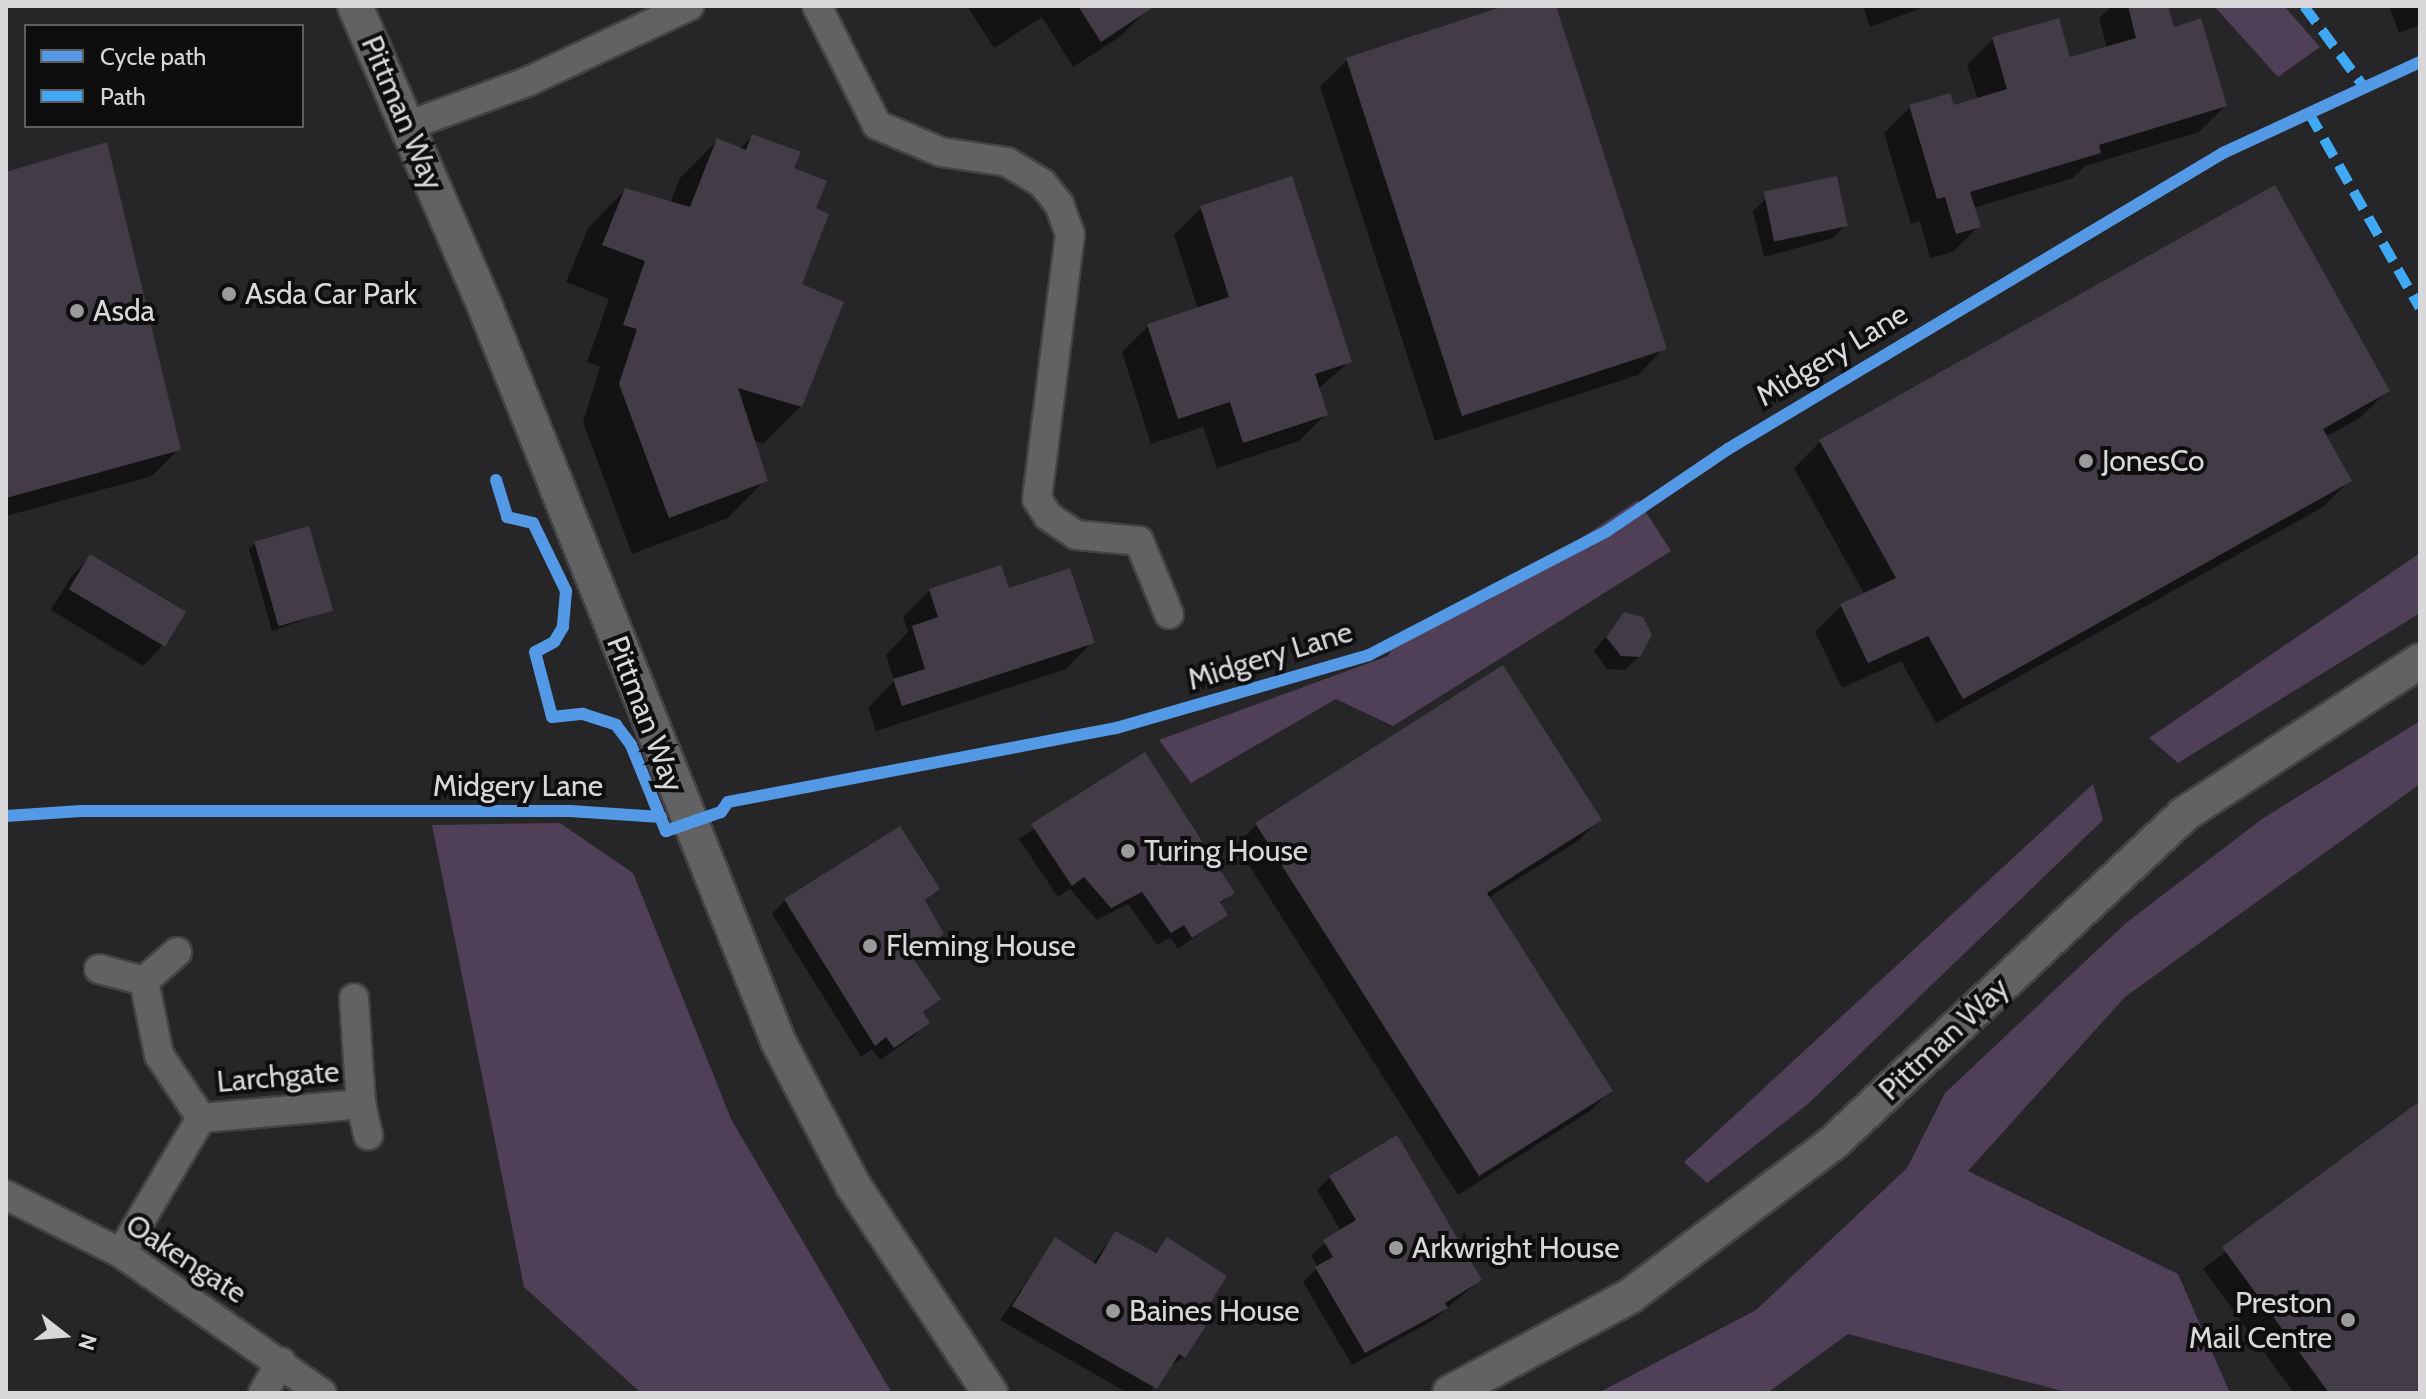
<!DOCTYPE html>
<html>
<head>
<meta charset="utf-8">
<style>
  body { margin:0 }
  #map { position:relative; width:2426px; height:1399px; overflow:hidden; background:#262527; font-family:Cabin,sans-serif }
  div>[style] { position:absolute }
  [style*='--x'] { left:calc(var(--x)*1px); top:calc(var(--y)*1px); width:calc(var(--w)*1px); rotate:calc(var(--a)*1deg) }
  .green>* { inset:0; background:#4f3f57 }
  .shadow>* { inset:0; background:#0007 }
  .building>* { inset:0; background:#433c47; transform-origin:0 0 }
  .roads { filter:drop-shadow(2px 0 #434244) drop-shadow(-2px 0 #434244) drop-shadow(0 2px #434244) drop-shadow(0 -2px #434244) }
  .minor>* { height:28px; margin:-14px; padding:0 14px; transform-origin:14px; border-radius:14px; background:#626163 }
  .tertiary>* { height:34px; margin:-17px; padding:0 17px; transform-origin:17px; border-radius:17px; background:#626163 }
  .quiet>* { height:10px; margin-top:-5px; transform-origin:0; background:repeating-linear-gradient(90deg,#3fa9f5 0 20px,transparent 0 30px) }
  .cycleway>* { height:12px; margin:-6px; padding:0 6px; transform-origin:6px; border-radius:6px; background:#5399e6 }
  .dots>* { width:22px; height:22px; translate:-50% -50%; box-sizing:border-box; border:4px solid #0f0e0f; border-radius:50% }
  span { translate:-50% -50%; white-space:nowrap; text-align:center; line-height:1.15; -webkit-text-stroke:8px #0f0e0f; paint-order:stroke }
  .street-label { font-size:30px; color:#d8d7d9 }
  .poi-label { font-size:30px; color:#d8d7d9 }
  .left { translate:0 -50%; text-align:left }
  .right { translate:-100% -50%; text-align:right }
  .frame { position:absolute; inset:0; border:8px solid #d8d7d9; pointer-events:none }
  .legend { position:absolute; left:24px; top:24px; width:280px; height:104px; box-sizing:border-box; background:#0f0e0f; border:2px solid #5f5e60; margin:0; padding:10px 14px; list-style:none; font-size:24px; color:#d8d7d9 }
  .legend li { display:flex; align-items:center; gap:16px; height:40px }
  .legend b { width:40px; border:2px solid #5f5e60 }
  .north { position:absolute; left:24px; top:1295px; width:80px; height:80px; -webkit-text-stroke:6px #0f0e0f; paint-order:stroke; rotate:107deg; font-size:22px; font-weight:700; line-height:32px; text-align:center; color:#d8d7d9 }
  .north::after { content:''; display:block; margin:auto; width:28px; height:36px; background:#d8d7d9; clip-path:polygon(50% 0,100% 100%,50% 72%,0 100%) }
</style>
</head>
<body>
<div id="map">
  <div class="green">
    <div style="clip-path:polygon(2214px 6px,2284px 6px,2320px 47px,2278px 77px)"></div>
    <div style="clip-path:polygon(1638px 500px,1671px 551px,1393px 726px,1336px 699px,1191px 783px,1159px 740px,1388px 656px,1397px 639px,1489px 600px)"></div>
    <div style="clip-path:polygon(2420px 553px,2420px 613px,2178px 763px,2149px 738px)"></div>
    <div style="clip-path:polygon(2420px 721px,2420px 784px,2125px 997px,1968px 1171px,2178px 1274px,2230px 1393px,2069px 1393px,1848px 1334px,1767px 1393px,1598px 1393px,1756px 1310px,1907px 1168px,1945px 1093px,2126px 923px,2262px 819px)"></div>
    <div style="clip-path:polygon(2093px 784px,2103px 820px,1808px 1104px,1707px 1183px,1684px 1162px)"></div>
    <div style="clip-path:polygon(560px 823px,633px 873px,731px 1119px,892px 1393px,641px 1393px,524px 1287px,432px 825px)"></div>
  </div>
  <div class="shadow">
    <div style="clip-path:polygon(967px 6px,1146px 6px,1148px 9px,1121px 36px,1073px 67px,1042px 17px,994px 48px)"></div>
    <div style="clip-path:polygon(1510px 6px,1553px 6px,1664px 348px,1638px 375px,1435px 441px,1320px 86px,1347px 60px)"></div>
    <div style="clip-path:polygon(1863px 6px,1927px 6px,1870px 27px)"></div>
    <div style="clip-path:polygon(2112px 6px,2166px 6px,2172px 29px,2225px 106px,2199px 132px,2085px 166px,2073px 178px,1973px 208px,1979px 226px,1953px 252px,1930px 258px,1920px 221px,1911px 224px,1884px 133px,1910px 107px,1952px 108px,1978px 100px,1967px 65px,1993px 39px,2069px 60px,2107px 48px,2099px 18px)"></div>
    <div style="clip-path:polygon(2389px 6px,2420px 6px,2420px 25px,2399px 33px)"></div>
    <div style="clip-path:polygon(753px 136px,792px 169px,813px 210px,799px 285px,801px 406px,763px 444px,753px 440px,765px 480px,728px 518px,632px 554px,583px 422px,600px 367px,587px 362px,609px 299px,566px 282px,588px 228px,625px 190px,670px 203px,680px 178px,717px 141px,739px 149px)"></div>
    <div style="clip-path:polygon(6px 174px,179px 449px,152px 476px,6px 516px)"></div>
    <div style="clip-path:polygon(1291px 178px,1350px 361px,1317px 390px,1325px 415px,1299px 441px,1217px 468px,1203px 427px,1151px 444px,1122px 352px,1148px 326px,1198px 309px,1174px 235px,1201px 208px)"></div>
    <div style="clip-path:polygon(1767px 198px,1846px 225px,1833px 238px,1764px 257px,1753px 211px)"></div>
    <div style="clip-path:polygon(2387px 391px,2361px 417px,2325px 437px,2349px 481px,2323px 507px,1936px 723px,1901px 661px,1842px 688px,1815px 632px,1841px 606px,1865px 595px,1794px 468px,1820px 442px)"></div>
    <div style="clip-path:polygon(255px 543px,331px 610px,272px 631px,249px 549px)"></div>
    <div style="clip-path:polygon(91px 556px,163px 645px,143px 666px,51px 610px,71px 577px)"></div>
    <div style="clip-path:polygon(930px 590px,1008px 591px,1092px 642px,1066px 669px,876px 731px,868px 708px,894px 681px,886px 655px,908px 632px,903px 617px)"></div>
    <div style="clip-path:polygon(1624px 614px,1639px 656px,1625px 670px,1607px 669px,1594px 651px)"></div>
    <div style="clip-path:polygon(1145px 755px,1232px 893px,1220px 905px,1226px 915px,1178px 949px,1170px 937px,1157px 945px,1128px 904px,1097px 920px,1070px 889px,1058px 897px,1019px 839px)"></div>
    <div style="clip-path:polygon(1599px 820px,1579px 840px,1488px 898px,1610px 1091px,1590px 1111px,1458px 1195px,1236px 845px,1256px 825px)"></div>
    <div style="clip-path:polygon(938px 888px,924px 902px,942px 934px,911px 959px,939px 999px,922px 1014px,928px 1022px,914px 1036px,880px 1060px,872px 1049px,861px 1057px,772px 914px,785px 900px)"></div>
    <div style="clip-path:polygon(2420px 1104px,2420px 1393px,2294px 1393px,2203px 1269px)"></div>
    <div style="clip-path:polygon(1330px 1177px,1480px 1280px,1432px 1321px,1352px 1365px,1303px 1282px,1318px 1267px,1311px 1255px,1341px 1231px,1317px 1190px)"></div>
    <div style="clip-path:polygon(1115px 1233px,1153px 1254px,1168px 1239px,1199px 1317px,1206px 1321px,1184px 1357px,1167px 1368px,1150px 1393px,1128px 1393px,1000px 1320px,1055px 1240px,1092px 1264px)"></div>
  </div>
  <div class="building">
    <div style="clip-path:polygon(1078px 6px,1155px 6px,1101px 42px)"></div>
    <div style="clip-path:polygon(1504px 6px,1556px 6px,1667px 349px,1462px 416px,1346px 58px)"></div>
    <div style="clip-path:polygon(2128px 6px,2168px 6px,2174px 27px,2201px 18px,2227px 106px,2099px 145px,2101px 153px,1970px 192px,1981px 227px,1956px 234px,1945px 197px,1937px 199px,1909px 105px,1950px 93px,1954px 105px,2007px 89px,1992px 37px,2059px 18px,2070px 57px,2136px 38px)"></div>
    <div style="clip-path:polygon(752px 134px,801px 152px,794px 168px,827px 181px,816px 208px,829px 214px,802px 284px,844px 302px,802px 407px,738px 388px,768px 481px,669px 518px,619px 384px,637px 329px,623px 325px,645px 261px,602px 245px,625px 188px,690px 207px,717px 138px,746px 150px)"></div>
    <div style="clip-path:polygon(107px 142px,181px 450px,6px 498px,6px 172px)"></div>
    <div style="clip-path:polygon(1292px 176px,1352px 362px,1315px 374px,1328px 415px,1243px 443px,1230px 402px,1178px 419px,1147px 324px,1229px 297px,1200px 206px)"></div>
    <div style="left:1837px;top:176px;width:51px;height:75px;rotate:78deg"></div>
    <div style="clip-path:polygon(2275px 185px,2390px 391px,2323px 429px,2352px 481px,1963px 699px,1928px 636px,1868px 663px,1840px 604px,1896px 578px,1819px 440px)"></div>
    <div style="left:309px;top:526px;width:88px;height:57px;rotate:74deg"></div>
    <div style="left:90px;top:554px;width:112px;height:41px;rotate:31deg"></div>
    <div style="clip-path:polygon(1001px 565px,1009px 588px,1070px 568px,1095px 643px,902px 706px,893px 679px,925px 669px,912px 626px,938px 617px,929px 589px)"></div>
    <div style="clip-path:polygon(1624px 612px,1643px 617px,1652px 635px,1640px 657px,1621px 656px,1606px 637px)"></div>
    <div style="clip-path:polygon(1503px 665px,1602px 820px,1487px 893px,1613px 1091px,1479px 1176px,1255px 823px)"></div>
    <div style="clip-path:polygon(1145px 752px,1235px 893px,1220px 902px,1228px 915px,1192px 938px,1184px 925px,1171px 933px,1142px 892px,1111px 908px,1084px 877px,1072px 886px,1031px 824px)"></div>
    <div style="clip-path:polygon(900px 826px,940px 889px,925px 900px,944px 934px,912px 957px,941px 999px,923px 1012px,930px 1023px,894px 1048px,886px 1037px,875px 1046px,784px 899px)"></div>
    <div style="clip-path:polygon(2420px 1101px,2420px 1393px,2329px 1393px,2222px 1247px)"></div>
    <div style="clip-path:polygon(1397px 1135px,1482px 1280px,1445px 1303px,1448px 1308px,1365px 1353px,1315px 1267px,1333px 1257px,1323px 1240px,1356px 1220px,1329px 1176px)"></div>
    <div style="clip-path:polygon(1115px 1231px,1156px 1253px,1167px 1237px,1227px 1276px,1202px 1316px,1209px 1321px,1185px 1358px,1179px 1354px,1157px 1389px,1012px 1306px,1055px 1237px,1096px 1264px)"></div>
  </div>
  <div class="roads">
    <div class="minor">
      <div style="--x:817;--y:6;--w:133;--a:63.2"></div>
      <div style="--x:877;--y:125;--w:69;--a:22.9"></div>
      <div style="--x:941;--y:152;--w:67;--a:8.6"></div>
      <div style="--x:1007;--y:162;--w:41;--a:31"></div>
      <div style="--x:1042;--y:183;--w:27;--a:51"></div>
      <div style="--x:1059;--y:204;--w:32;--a:70"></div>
      <div style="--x:1070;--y:234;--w:267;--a:97.1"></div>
      <div style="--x:1037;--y:499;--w:20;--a:57"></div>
      <div style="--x:1048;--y:516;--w:34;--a:34"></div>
      <div style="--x:1076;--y:535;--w:63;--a:5.4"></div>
      <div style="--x:1139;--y:541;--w:79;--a:67.7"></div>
      <div style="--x:407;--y:126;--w:130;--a:-20.2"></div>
      <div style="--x:529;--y:81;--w:177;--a:-25.1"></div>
      <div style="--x:99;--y:969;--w:47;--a:14.9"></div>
      <div style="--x:144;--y:981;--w:44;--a:-41.3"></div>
      <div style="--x:144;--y:981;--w:76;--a:78.5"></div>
      <div style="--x:159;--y:1055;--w:76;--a:56.3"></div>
      <div style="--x:361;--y:1104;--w:32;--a:77"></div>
      <div style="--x:6;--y:1195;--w:129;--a:26.8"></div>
      <div style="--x:121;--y:1253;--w:245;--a:34.9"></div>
      <div style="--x:121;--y:1253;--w:157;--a:-59.3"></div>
      <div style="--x:201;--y:1118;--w:161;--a:-5"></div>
      <div style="--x:361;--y:1104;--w:106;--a:-93.8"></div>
      <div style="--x:263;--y:1393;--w:36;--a:-60"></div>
    </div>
    <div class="tertiary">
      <div style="--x:355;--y:6;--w:330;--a:66.6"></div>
      <div style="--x:486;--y:309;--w:788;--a:68.25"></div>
      <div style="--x:778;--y:1041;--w:162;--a:62.5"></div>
      <div style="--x:853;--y:1185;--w:249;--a:56.6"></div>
      <div style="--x:1450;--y:1393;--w:204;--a:-28.3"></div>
      <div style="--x:1630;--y:1296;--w:188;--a:-37"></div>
      <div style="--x:1780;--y:1183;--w:66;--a:-37"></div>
      <div style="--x:1833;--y:1143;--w:480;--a:-43.1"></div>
      <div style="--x:2183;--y:815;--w:283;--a:-33"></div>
    </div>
  </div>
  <div class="quiet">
    <div style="--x:2304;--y:6;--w:101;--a:53.5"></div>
    <div style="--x:2309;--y:113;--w:224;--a:60.4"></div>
  </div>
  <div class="cycleway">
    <div style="--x:496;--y:480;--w:39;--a:73"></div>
    <div style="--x:507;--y:517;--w:27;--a:13"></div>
    <div style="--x:533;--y:523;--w:76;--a:64.1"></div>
    <div style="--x:566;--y:591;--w:36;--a:95"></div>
    <div style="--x:563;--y:627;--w:17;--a:121"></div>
    <div style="--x:554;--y:642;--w:21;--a:152"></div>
    <div style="--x:535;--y:652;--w:67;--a:75.3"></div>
    <div style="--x:552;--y:717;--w:31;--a:-6"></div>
    <div style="--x:583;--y:714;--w:35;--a:18"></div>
    <div style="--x:616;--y:725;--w:25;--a:53"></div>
    <div style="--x:631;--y:745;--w:93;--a:67.9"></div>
    <div style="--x:666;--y:831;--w:58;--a:-19.1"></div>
    <div style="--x:721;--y:812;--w:12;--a:-55"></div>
    <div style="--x:728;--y:802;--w:395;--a:-10.8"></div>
    <div style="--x:1116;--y:728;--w:263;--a:-16.1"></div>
    <div style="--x:1369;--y:655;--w:268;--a:-27.5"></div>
    <div style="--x:1607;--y:531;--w:146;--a:-34.1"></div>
    <div style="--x:1728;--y:449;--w:577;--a:-30.88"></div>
    <div style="--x:2223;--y:153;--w:217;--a:-24.8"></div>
    <div style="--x:6;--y:816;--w:75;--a:-3.8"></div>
    <div style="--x:81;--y:811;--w:489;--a:0"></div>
    <div style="--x:570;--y:811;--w:91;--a:3.8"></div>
  </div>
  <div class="dots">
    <div style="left:229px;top:294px;background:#9a999b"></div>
    <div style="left:77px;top:311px;background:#9a999b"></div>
    <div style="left:2086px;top:461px;background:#9a999b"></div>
    <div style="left:1128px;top:851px;background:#9a999b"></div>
    <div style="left:870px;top:946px;background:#9a999b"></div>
    <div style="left:1396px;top:1248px;background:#9a999b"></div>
    <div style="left:1113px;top:1311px;background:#9a999b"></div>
    <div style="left:2348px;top:1320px;background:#9a999b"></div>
  </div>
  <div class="street-label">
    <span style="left:402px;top:113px;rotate:67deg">Pittman Way</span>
    <span style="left:1832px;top:355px;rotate:-31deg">Midgery Lane</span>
    <span style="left:1270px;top:656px;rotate:-17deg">Midgery Lane</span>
    <span style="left:645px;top:714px;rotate:69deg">Pittman Way</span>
    <span style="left:518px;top:786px">Midgery Lane</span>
    <span style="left:1944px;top:1039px;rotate:-43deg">Pittman Way</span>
    <span style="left:278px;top:1077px;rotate:-5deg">Larchgate</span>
    <span style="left:186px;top:1259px;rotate:33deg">Oakengate</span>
  </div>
  <div class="poi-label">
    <span class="left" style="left:245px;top:294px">Asda Car Park</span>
    <span class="left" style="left:93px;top:311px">Asda</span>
    <span class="left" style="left:2102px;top:461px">JonesCo</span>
    <span class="left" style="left:1144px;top:851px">Turing House</span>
    <span class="left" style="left:886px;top:946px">Fleming House</span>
    <span class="left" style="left:1412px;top:1248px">Arkwright House</span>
    <span class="right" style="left:2332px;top:1320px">Preston<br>Mail Centre</span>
    <span class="left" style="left:1129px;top:1311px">Baines House</span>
  </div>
  <div class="frame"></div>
  <ul class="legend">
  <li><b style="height:10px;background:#5399e6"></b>Cycle path</li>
  <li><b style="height:10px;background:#3fa9f5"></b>Path</li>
  </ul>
  <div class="north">N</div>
</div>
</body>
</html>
